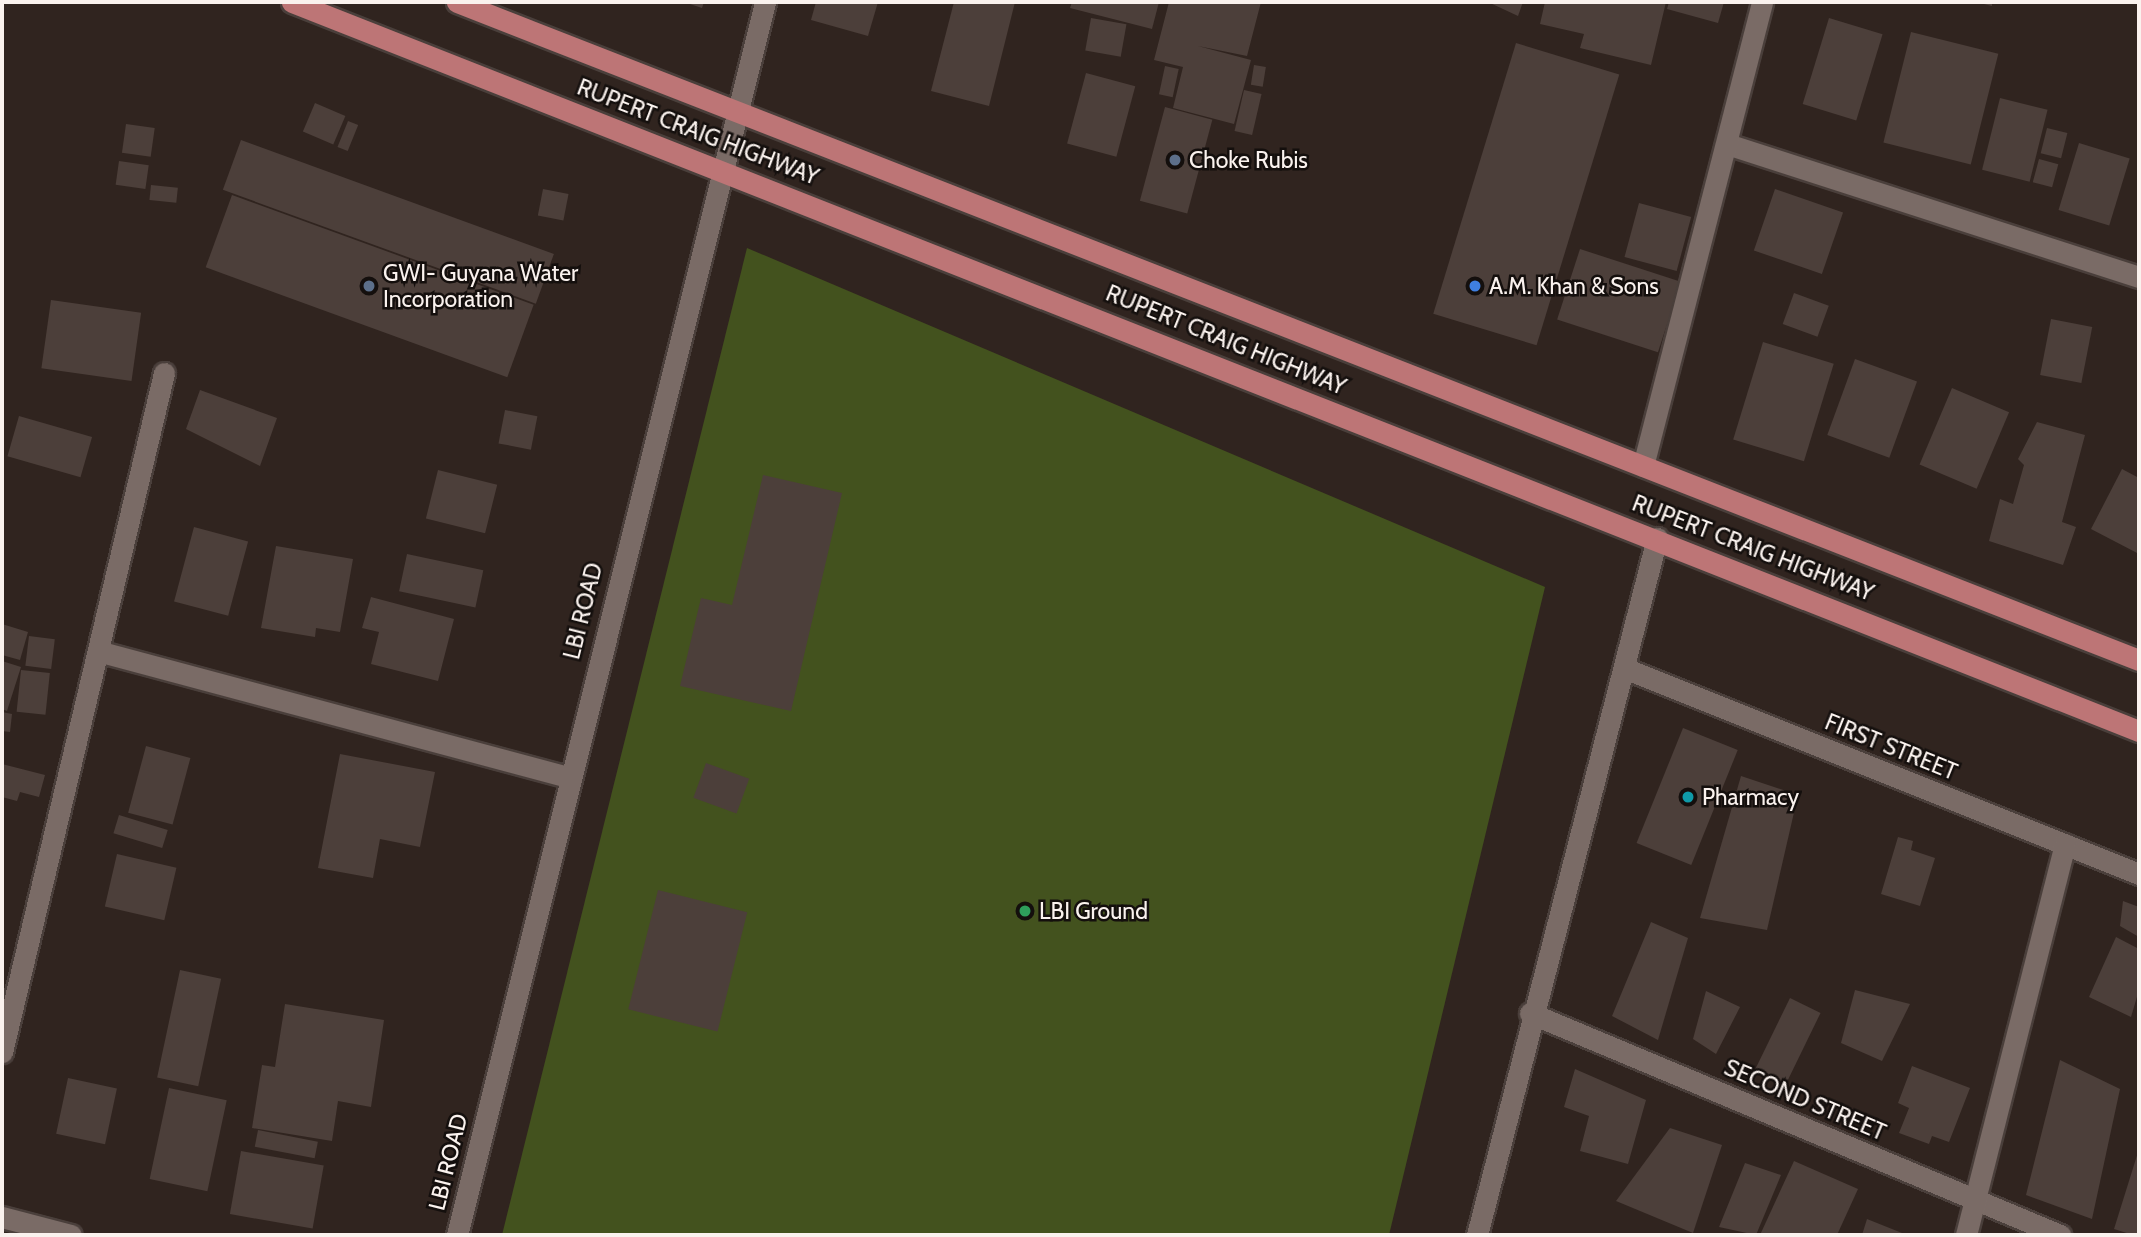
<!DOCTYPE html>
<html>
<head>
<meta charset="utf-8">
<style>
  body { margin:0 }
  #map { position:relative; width:2141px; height:1237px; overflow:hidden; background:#30241f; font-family:Cabin,sans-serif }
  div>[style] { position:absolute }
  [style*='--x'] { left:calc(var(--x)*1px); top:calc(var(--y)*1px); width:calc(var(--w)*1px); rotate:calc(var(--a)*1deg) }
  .green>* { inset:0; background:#43521e }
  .building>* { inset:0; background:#4c3f3a; transform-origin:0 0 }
  .roads { filter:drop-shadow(2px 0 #4a3f3b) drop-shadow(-2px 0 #4a3f3b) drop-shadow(0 2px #4a3f3b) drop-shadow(0 -2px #4a3f3b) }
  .minor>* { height:21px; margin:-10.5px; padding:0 10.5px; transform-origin:10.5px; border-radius:10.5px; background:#7a6b66 }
  .primary>* { height:21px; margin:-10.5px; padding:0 10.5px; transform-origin:10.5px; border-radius:10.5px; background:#bd7576 }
  .dots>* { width:19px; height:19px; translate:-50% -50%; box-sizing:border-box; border:4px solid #140f0d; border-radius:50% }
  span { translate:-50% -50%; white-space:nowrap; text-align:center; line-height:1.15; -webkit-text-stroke:5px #140f0d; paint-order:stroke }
  .street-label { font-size:23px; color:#faf2ee }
  .poi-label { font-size:23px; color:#faf2ee }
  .left { translate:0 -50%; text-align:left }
  .frame { position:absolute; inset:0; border:4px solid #faf2ee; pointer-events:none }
</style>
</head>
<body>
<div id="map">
  <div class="green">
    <div style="clip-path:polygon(747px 248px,1545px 587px,1389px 1235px,502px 1235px)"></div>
  </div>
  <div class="building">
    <div style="clip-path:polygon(684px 2px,704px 2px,702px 8px)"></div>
    <div style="clip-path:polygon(816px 2px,878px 2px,868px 36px,811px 20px)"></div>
    <div style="clip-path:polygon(954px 2px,1015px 2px,989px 106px,931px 91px)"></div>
    <div style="clip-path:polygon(1072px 2px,1159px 2px,1152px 29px,1070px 8px)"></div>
    <div style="clip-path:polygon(1169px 2px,1261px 2px,1247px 56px,1198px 46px,1251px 60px,1234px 124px,1173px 108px,1183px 67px,1154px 60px)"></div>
    <div style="clip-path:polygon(1488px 2px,1523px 2px,1518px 16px)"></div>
    <div style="clip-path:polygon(1545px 2px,1666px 2px,1651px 65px,1580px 48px,1584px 34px,1540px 24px)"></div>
    <div style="clip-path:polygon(1669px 2px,1724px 2px,1718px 23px,1667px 9px)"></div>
    <div style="clip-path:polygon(1976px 2px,1992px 2px,1992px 6px)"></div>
    <div style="left:1091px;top:18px;width:36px;height:33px;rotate:10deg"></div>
    <div style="left:1829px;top:18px;width:56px;height:90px;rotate:17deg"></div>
    <div style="left:1911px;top:32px;width:90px;height:114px;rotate:14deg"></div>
    <div style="left:1516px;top:43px;width:108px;height:283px;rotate:17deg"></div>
    <div style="left:1254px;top:65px;width:12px;height:20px;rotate:9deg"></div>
    <div style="left:1165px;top:66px;width:14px;height:29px;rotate:12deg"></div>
    <div style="left:1086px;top:73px;width:51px;height:73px;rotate:15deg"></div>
    <div style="left:1244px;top:90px;width:18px;height:42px;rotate:13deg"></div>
    <div style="left:2000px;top:98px;width:49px;height:74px;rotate:14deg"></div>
    <div style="left:315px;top:103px;width:33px;height:31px;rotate:23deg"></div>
    <div style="left:1165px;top:107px;width:49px;height:97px;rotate:15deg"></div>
    <div style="left:348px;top:121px;width:11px;height:28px;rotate:22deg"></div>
    <div style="left:126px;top:124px;width:29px;height:29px;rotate:8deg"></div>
    <div style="left:2047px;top:128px;width:21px;height:26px;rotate:14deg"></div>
    <div style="left:241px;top:140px;width:333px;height:53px;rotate:20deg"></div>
    <div style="left:2079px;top:143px;width:53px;height:70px;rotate:17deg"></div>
    <div style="left:2039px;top:159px;width:20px;height:24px;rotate:15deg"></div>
    <div style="left:119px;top:161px;width:30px;height:24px;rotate:8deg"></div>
    <div style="left:151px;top:185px;width:27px;height:15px;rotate:6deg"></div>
    <div style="left:543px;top:189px;width:26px;height:27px;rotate:11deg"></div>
    <div style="left:1775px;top:189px;width:72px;height:65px;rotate:19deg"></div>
    <div style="left:232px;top:195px;width:321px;height:77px;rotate:20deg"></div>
    <div style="left:1639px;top:203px;width:54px;height:56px;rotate:15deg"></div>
    <div style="left:1580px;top:249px;width:106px;height:74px;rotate:18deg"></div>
    <div style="left:1794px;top:293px;width:37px;height:33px;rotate:20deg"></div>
    <div style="left:51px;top:300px;width:91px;height:69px;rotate:8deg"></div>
    <div style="left:2051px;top:319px;width:42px;height:57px;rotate:11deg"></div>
    <div style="left:1763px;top:342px;width:74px;height:102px;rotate:17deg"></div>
    <div style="left:1855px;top:359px;width:66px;height:81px;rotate:20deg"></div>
    <div style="left:1952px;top:388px;width:62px;height:83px;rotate:23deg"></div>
    <div style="clip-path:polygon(200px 390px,277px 418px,260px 466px,186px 429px)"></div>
    <div style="left:505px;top:410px;width:33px;height:34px;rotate:11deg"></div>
    <div style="left:19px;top:416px;width:76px;height:42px;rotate:16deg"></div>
    <div style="clip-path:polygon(2037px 422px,2085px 435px,2062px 522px,2076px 527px,2063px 565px,1989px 541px,2000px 499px,2013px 504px,2024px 465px,2018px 459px)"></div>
    <div style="clip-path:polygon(2122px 469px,2139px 478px,2139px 554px,2091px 529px)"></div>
    <div style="left:438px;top:470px;width:61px;height:50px;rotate:14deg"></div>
    <div style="clip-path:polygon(763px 475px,842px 493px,791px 711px,680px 686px,701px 598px,732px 605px)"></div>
    <div style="left:194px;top:527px;width:56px;height:77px;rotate:15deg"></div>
    <div style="clip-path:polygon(276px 546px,353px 559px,340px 632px,316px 628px,315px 637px,261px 628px)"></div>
    <div style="left:407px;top:554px;width:78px;height:38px;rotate:12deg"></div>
    <div style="clip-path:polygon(371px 597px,454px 619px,438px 681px,371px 664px,379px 632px,362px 628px)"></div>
    <div style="clip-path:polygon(2px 624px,28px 632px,20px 660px,2px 655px)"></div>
    <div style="left:29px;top:636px;width:26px;height:30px;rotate:7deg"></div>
    <div style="clip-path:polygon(2px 661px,21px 667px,7px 711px,2px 709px)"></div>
    <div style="left:21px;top:670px;width:29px;height:42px;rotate:6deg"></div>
    <div style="clip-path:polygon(2px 712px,12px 714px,10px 732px,2px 731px)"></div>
    <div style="left:1683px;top:728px;width:59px;height:124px;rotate:22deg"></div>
    <div style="left:146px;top:746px;width:46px;height:69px;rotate:15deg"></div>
    <div style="clip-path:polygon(340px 754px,435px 772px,420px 847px,380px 839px,373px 878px,318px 868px)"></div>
    <div style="left:706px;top:763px;width:46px;height:37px;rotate:20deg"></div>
    <div style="clip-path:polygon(2px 764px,45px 775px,39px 797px,20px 792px,17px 801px,2px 797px)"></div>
    <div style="clip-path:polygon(1741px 776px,1798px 795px,1767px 930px,1700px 918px)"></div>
    <div style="left:119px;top:815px;width:51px;height:19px;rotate:17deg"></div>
    <div style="clip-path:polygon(1898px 837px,1913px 841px,1911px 850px,1935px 858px,1920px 906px,1881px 894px)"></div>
    <div style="left:117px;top:854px;width:61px;height:54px;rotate:13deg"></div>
    <div style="left:658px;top:890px;width:92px;height:123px;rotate:14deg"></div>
    <div style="clip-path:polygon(2123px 901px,2139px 907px,2139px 937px,2120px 926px)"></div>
    <div style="clip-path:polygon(1651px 922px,1688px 938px,1658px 1040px,1612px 1016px)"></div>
    <div style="clip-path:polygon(2116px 937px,2139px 949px,2139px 990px,2131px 1017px,2089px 997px)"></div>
    <div style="left:180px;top:970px;width:42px;height:110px;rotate:12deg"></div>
    <div style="clip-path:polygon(1855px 990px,1910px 1004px,1882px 1061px,1841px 1043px)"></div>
    <div style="clip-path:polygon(1706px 991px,1740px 1007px,1716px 1054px,1693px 1039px)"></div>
    <div style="left:1790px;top:998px;width:34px;height:79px;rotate:26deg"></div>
    <div style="clip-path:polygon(285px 1004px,384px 1020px,371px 1107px,338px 1101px,332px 1141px,252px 1128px,262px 1065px,275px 1067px)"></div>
    <div style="clip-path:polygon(2060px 1060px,2120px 1089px,2092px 1219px,2026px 1195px)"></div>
    <div style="clip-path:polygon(1912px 1066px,1970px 1088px,1949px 1142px,1932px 1136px,1929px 1144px,1899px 1133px,1909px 1108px,1898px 1103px)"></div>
    <div style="clip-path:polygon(1575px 1069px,1646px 1100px,1628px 1164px,1580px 1151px,1589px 1116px,1564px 1107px)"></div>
    <div style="left:68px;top:1078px;width:50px;height:57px;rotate:12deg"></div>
    <div style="left:169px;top:1088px;width:59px;height:93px;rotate:12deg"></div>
    <div style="clip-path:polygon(1670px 1128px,1722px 1145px,1693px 1233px,1616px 1201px)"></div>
    <div style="left:258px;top:1130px;width:61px;height:17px;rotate:11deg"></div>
    <div style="clip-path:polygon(2139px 1149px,2139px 1235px,2133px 1235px,2114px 1229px)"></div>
    <div style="left:241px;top:1151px;width:84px;height:64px;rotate:10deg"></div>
    <div style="clip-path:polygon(1794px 1161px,1858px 1189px,1837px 1235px,1760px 1235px)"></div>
    <div style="clip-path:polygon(1745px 1163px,1781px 1175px,1756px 1235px,1719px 1227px)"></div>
    <div style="clip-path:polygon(1867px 1219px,1907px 1235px,1862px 1235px)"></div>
  </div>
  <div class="roads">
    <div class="minor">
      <div style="--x:1727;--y:144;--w:433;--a:17.9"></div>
      <div style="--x:1643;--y:466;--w:479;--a:-75.6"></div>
      <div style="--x:98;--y:651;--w:488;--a:15"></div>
      <div style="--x:1624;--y:668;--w:555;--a:21.8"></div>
      <div style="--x:1530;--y:1013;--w:575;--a:22.73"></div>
      <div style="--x:2;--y:1052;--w:698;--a:-76.58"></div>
      <div style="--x:2;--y:1217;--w:71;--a:14.6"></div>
      <div style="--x:457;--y:1235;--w:1271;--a:-75.97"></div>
      <div style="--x:1477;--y:1235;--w:720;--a:-75.52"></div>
      <div style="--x:1966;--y:1235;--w:403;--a:-75.8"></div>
    </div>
    <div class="primary">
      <div style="--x:292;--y:2;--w:1986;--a:21.54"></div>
      <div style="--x:457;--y:2;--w:1806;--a:21.37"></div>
    </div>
  </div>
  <div class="dots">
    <div style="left:1175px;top:160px;background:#5c6f8a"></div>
    <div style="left:369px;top:286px;background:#5c6f8a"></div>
    <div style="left:1475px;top:286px;background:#3f7fe0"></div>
    <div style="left:1688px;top:797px;background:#0f9aa8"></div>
    <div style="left:1025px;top:911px;background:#2e9e5b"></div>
  </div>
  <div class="street-label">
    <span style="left:698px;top:132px;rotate:21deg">RUPERT CRAIG HIGHWAY</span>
    <span style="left:1226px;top:340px;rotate:22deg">RUPERT CRAIG HIGHWAY</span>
    <span style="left:1753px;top:548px;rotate:21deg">RUPERT CRAIG HIGHWAY</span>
    <span style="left:583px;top:611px;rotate:-76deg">LBI ROAD</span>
    <span style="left:1891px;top:747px;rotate:22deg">FIRST STREET</span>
    <span style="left:1805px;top:1100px;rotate:23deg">SECOND STREET</span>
    <span style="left:448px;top:1162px;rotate:-76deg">LBI ROAD</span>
  </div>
  <div class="poi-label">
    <span class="left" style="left:1189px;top:160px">Choke Rubis</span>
    <span class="left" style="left:383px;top:286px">GWI- Guyana Water<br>Incorporation</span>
    <span class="left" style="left:1489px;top:286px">A.M. Khan &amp; Sons</span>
    <span class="left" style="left:1702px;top:797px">Pharmacy</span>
    <span class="left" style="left:1039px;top:911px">LBI Ground</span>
  </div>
  <div class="frame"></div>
</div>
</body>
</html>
